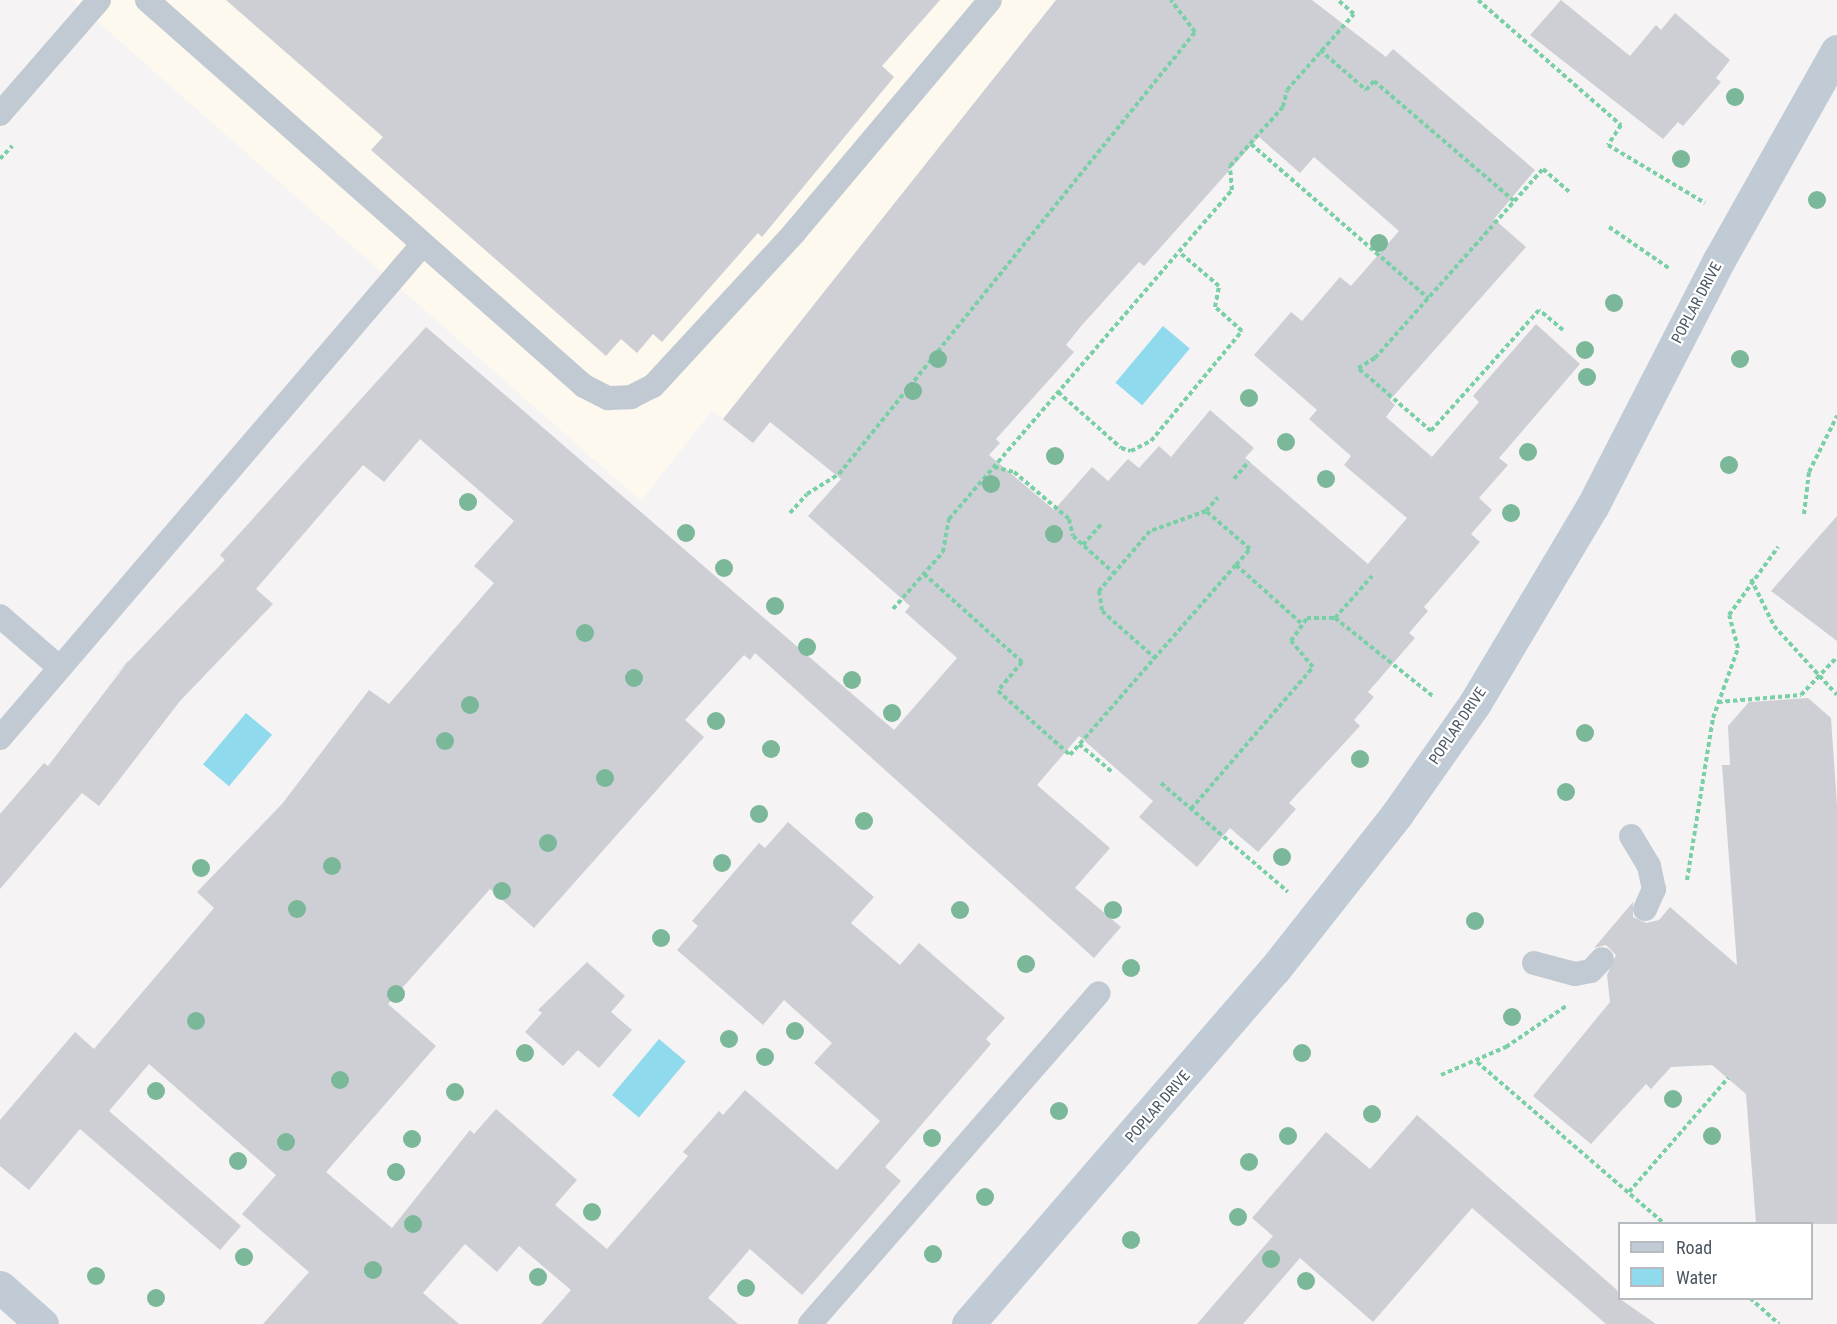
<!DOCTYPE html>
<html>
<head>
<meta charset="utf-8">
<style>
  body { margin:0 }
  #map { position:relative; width:1837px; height:1324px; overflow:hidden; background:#f5f3f3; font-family:"Roboto Condensed",sans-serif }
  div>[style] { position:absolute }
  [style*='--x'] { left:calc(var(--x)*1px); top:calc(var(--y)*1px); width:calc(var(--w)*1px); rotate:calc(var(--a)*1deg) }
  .commercial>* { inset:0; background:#fdf9ef }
  .water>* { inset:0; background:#90daee; transform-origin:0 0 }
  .building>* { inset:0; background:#cdcfd5 }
  .path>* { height:4px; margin-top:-2px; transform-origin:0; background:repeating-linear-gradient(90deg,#7ad0a6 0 4.5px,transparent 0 7.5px) }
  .lane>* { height:24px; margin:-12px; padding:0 12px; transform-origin:12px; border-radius:12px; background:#c1cad2 }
  .secondary>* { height:33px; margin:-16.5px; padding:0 16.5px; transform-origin:16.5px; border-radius:16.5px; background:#c1cbd6 }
  .trees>* { width:18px; height:18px; margin:-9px; border-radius:50%; background:#7bb799 }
  span { translate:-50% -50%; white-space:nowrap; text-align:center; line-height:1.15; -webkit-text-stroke:4.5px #fff; paint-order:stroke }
  .street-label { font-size:15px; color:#4a5661 }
  .legend { position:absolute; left:1618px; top:1222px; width:195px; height:78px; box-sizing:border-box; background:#fff; border:2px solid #b7bbc0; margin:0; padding:8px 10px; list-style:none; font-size:18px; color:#4a5661 }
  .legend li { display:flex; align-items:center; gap:12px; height:30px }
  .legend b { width:30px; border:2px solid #b7bbc0 }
</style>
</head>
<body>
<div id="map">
  <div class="commercial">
    <div style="clip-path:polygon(73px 0,1056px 0,723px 419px,712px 411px,641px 501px)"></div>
  </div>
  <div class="water">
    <div style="left:1163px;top:326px;width:35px;height:74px;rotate:40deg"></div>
    <div style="left:246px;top:713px;width:34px;height:67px;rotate:40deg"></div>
    <div style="left:659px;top:1039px;width:35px;height:73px;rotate:40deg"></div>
  </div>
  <div class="building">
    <div style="clip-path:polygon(226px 0,940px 0,882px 66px,894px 77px,762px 237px,758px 233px,662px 342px,653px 334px,637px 353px,621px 339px,606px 356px,371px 150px,383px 137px)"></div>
    <div style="clip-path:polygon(evenodd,1056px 0,1312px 0,1386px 57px,1393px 49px,1535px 170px,1494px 219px,1526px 247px,1390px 400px,1395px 405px,1386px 417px,1432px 457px,1479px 402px,1473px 396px,1536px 324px,1580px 364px,1499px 458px,1508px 465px,1479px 498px,1492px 510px,1471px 534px,1480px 542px,1424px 607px,1428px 611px,1409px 633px,1415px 638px,1368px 692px,1374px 697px,1354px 720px,1360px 726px,1289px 803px,1296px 809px,1258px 852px,1230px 828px,1197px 867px,1139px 817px,1153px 801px,1079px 736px,1037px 785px,1110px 848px,1075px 888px,1121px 927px,1094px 958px,755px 653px,750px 660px,744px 655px,685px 720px,704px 737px,534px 928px,490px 889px,388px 1004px,436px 1046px,326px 1172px,392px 1228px,470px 1130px,474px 1134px,496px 1109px,577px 1180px,555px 1205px,607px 1249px,688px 1156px,683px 1152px,719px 1111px,723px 1115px,745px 1090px,837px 1170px,880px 1121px,814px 1063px,832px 1043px,784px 1000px,763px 1025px,677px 950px,698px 926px,692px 921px,759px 843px,765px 848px,788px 822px,874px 897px,851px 923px,900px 965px,919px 943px,1005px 1018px,986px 1039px,991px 1044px,885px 1167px,901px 1181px,802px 1295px,750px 1249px,708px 1298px,738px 1324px,541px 1324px,571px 1290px,519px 1246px,497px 1272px,465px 1244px,423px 1293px,459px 1324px,263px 1324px,309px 1272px,242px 1214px,276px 1175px,149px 1064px,109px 1111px,241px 1226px,220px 1250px,80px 1129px,29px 1190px,0 1166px,0 1120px,75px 1032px,94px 1049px,214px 908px,197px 892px,282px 804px,369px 690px,389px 704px,494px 583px,474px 566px,514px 521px,420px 439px,384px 482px,363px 465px,256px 589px,273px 604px,180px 701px,99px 806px,82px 793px,0 889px,0 814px,44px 763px,48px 766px,130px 659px,106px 685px,225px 560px,220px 555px,426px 327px,894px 730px,957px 658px,905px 612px,910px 606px,808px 516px,841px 479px,770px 422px,753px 443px,723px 419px,1056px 0,1259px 137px,1300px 173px,1314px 157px,1399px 231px,1351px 286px,1340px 277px,1302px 321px,1291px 312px,1254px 355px,1317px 410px,1309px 419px,1351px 456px,1344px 465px,1407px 518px,1368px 564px,1245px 458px,1254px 448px,1210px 410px,1171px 457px,1159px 446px,1139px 468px,1128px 459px,1108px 481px,1092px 467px,1054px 510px,989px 455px,1000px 443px,996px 439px,1074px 352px,1066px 345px,1082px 325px,1139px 262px,1144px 266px,1259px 137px)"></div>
    <div style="clip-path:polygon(1561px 0,1630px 56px,1656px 25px,1661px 30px,1675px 13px,1730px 60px,1716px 78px,1721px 82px,1683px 126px,1678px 122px,1663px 139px,1530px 35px)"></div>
    <div style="clip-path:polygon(1837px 516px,1837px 641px,1771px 591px)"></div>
    <div style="clip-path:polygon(1808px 698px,1831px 718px,1837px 805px,1837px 1224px,1756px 1224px,1746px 1094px,1712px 1065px,1671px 1067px,1651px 1089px,1646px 1084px,1591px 1144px,1533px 1096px,1610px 1002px,1607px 975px,1616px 955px,1606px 945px,1594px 948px,1633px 902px,1633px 917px,1646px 923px,1659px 920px,1670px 907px,1737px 965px,1722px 765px,1730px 765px,1728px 726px,1749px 702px)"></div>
    <div style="clip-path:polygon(587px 962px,625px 996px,611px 1012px,632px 1030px,599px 1068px,578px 1050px,563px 1066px,525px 1032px,542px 1013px,538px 1010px)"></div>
    <div style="clip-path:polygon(1417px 1115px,1617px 1290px,1620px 1299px,1656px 1324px,1606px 1324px,1472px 1208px,1373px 1322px,1300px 1258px,1243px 1324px,1197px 1324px,1273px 1236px,1252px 1218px,1326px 1132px,1370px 1169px)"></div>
  </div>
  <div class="path">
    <div style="--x:1478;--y:0;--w:190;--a:41.2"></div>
    <div style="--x:1621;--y:125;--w:24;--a:123"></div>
    <div style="--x:1608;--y:145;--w:113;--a:30.9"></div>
    <div style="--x:1320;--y:50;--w:61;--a:41"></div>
    <div style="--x:1366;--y:90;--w:12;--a:-48"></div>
    <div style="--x:1374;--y:81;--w:184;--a:40.6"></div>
    <div style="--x:1251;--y:144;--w:235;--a:41"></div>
    <div style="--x:0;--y:159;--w:18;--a:-47"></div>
    <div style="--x:1609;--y:227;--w:74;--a:34.5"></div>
    <div style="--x:1563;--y:330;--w:31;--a:-140"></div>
    <div style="--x:1539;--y:310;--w:162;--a:131.8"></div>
    <div style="--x:1431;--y:431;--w:96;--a:-139.2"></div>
    <div style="--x:1358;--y:368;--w:20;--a:-30"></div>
    <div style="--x:1375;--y:358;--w:253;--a:-48.4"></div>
    <div style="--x:1543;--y:169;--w:37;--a:41"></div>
    <div style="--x:1058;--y:392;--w:84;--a:41.6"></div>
    <div style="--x:1121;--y:448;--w:10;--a:17"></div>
    <div style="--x:1131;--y:451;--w:22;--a:-27"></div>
    <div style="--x:1151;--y:441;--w:143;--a:-50.4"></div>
    <div style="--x:1242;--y:331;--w:36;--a:-138"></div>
    <div style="--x:1215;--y:307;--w:21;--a:-79"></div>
    <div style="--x:1219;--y:286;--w:52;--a:-139.6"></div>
    <div style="--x:994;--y:467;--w:21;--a:14"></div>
    <div style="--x:1014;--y:472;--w:72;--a:40.5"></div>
    <div style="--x:1069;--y:519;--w:17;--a:77"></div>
    <div style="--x:1073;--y:536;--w:55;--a:42.1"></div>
    <div style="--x:1234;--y:479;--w:23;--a:-50"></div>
    <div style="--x:1206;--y:511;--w:18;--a:-49"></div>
    <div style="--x:790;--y:513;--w:25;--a:-48"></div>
    <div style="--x:807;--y:494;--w:38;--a:-32"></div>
    <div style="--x:839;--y:474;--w:568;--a:-51.15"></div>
    <div style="--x:1195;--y:32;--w:40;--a:-127"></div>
    <div style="--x:1804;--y:514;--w:42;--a:-83.2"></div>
    <div style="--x:1809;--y:472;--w:63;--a:-63.4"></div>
    <div style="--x:1083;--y:545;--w:29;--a:-49"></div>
    <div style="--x:1236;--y:565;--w:89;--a:41.8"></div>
    <div style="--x:924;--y:574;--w:132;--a:41.9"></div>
    <div style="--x:1022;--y:662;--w:38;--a:130"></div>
    <div style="--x:998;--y:691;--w:96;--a:41.6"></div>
    <div style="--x:1070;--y:755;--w:252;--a:-48.9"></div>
    <div style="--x:1236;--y:565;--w:21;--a:-49"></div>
    <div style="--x:1250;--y:549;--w:58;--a:-139.2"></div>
    <div style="--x:1206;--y:511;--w:59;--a:160.3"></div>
    <div style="--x:1150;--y:531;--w:79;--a:130.4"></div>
    <div style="--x:1099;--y:591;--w:20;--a:81"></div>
    <div style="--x:1102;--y:611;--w:71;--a:41.6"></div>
    <div style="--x:1751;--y:579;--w:52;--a:63.9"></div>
    <div style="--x:1774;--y:626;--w:93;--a:47.6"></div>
    <div style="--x:893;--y:609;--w:76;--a:-48.7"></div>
    <div style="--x:943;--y:552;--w:34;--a:-80"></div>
    <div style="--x:949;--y:519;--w:434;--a:-49.3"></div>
    <div style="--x:1232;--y:190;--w:24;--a:-95"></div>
    <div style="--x:1230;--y:166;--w:79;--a:-48.1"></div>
    <div style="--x:1283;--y:107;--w:17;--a:-77"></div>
    <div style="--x:1287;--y:90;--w:101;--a:-48.6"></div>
    <div style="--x:1354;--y:14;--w:21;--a:-139"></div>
    <div style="--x:1335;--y:618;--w:56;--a:-48.6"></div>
    <div style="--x:1718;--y:702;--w:83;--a:-4.8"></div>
    <div style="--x:1801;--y:695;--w:52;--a:-46.5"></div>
    <div style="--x:1079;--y:744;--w:43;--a:40.3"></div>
    <div style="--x:1161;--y:783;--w:167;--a:40.6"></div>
    <div style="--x:1191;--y:809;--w:187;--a:-49.3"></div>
    <div style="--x:1313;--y:667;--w:34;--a:-130"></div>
    <div style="--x:1291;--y:641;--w:28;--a:-55"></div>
    <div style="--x:1307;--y:618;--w:28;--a:0"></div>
    <div style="--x:1335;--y:618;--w:127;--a:38.6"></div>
    <div style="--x:1687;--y:880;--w:164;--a:-80.9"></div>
    <div style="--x:1713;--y:718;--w:74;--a:-70.3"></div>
    <div style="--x:1738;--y:648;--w:34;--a:-105"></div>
    <div style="--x:1729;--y:615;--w:84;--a:-54.2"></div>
    <div style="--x:1477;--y:1062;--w:248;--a:40.8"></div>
    <div style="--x:1441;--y:1075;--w:71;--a:-23.3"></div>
    <div style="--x:1506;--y:1047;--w:73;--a:-34.3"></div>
    <div style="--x:1629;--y:1192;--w:151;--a:-49"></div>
    <div style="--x:1750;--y:1298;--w:39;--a:42"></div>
  </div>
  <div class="lane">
    <div style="--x:147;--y:0;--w:583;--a:41.45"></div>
    <div style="--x:584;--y:386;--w:27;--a:27"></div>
    <div style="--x:608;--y:398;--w:23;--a:-2"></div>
    <div style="--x:631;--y:397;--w:25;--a:-27"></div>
    <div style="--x:653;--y:386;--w:208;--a:-47.3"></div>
    <div style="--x:794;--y:233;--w:304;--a:-49.9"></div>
    <div style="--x:0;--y:114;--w:151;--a:-49"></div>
    <div style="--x:0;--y:616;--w:79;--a:40.9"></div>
    <div style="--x:0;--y:738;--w:650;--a:-49.43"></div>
    <div style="--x:1631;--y:836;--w:35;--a:59"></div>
    <div style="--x:1649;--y:866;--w:24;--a:78"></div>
    <div style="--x:1654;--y:889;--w:22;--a:114"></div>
    <div style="--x:1534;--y:963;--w:42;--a:15"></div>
    <div style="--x:1575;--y:974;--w:16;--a:-11"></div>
    <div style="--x:1591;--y:971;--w:16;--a:-47"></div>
    <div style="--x:810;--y:1324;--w:439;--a:-48.9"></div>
  </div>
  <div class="secondary">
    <div style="--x:0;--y:1287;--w:56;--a:41.4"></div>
    <div style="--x:968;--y:1324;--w:468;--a:-49.2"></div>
    <div style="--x:1274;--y:970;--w:199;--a:-51.7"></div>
    <div style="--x:1397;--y:814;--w:136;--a:-54.9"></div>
    <div style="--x:1475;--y:703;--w:228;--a:-59.2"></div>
    <div style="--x:1592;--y:507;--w:278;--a:-62.8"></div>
    <div style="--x:1719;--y:260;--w:240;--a:-60.6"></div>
  </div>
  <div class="trees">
    <div style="left:1735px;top:97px"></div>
    <div style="left:1681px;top:159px"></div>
    <div style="left:1817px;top:200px"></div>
    <div style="left:1379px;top:243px"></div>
    <div style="left:1614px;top:303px"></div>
    <div style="left:1585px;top:350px"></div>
    <div style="left:938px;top:359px"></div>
    <div style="left:1740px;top:359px"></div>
    <div style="left:1587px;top:377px"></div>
    <div style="left:913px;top:391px"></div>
    <div style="left:1249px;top:398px"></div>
    <div style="left:1286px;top:442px"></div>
    <div style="left:1528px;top:452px"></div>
    <div style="left:1055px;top:456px"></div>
    <div style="left:1729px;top:465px"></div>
    <div style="left:1326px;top:479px"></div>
    <div style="left:991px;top:484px"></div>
    <div style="left:468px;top:502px"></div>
    <div style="left:1511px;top:513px"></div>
    <div style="left:686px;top:533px"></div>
    <div style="left:1054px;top:534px"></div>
    <div style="left:724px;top:568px"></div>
    <div style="left:775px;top:606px"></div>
    <div style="left:585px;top:633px"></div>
    <div style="left:807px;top:647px"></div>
    <div style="left:634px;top:678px"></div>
    <div style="left:852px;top:680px"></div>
    <div style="left:470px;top:705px"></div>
    <div style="left:892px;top:713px"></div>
    <div style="left:716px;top:721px"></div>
    <div style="left:1585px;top:733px"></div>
    <div style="left:445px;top:741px"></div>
    <div style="left:771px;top:749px"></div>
    <div style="left:1360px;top:759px"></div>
    <div style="left:605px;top:778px"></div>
    <div style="left:1566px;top:792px"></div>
    <div style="left:759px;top:814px"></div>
    <div style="left:864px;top:821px"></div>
    <div style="left:548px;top:843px"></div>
    <div style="left:1282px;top:857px"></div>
    <div style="left:722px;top:863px"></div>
    <div style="left:332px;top:866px"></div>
    <div style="left:201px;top:868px"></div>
    <div style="left:502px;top:891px"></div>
    <div style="left:297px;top:909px"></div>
    <div style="left:960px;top:910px"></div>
    <div style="left:1113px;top:910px"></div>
    <div style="left:1475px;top:921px"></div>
    <div style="left:661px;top:938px"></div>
    <div style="left:1026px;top:964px"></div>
    <div style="left:1131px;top:968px"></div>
    <div style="left:396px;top:994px"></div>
    <div style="left:1512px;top:1017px"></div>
    <div style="left:196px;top:1021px"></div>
    <div style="left:795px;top:1031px"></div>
    <div style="left:729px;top:1039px"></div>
    <div style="left:525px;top:1053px"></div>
    <div style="left:1302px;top:1053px"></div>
    <div style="left:765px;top:1057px"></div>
    <div style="left:340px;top:1080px"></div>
    <div style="left:156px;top:1091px"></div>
    <div style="left:455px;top:1092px"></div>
    <div style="left:1673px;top:1099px"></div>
    <div style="left:1059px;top:1111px"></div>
    <div style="left:1372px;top:1114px"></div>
    <div style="left:1288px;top:1136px"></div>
    <div style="left:1712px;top:1136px"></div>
    <div style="left:932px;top:1138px"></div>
    <div style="left:412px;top:1139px"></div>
    <div style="left:286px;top:1142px"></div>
    <div style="left:238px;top:1161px"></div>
    <div style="left:1249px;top:1162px"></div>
    <div style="left:396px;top:1172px"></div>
    <div style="left:985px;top:1197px"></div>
    <div style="left:592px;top:1212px"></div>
    <div style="left:1238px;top:1217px"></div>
    <div style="left:413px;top:1224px"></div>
    <div style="left:1131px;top:1240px"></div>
    <div style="left:933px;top:1254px"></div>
    <div style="left:244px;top:1257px"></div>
    <div style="left:1271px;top:1259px"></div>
    <div style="left:373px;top:1270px"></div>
    <div style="left:96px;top:1276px"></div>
    <div style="left:538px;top:1277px"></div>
    <div style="left:1306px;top:1281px"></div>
    <div style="left:746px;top:1288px"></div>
    <div style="left:156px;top:1298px"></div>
  </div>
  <div class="street-label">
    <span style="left:1697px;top:303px;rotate:-62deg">POPLAR DRIVE</span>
    <span style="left:1458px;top:726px;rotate:-56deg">POPLAR DRIVE</span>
    <span style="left:1158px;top:1107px;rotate:-49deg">POPLAR DRIVE</span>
  </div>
  <ul class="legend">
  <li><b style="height:8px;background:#c1cbd6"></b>Road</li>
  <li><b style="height:16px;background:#90daee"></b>Water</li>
  </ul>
</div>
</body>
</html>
